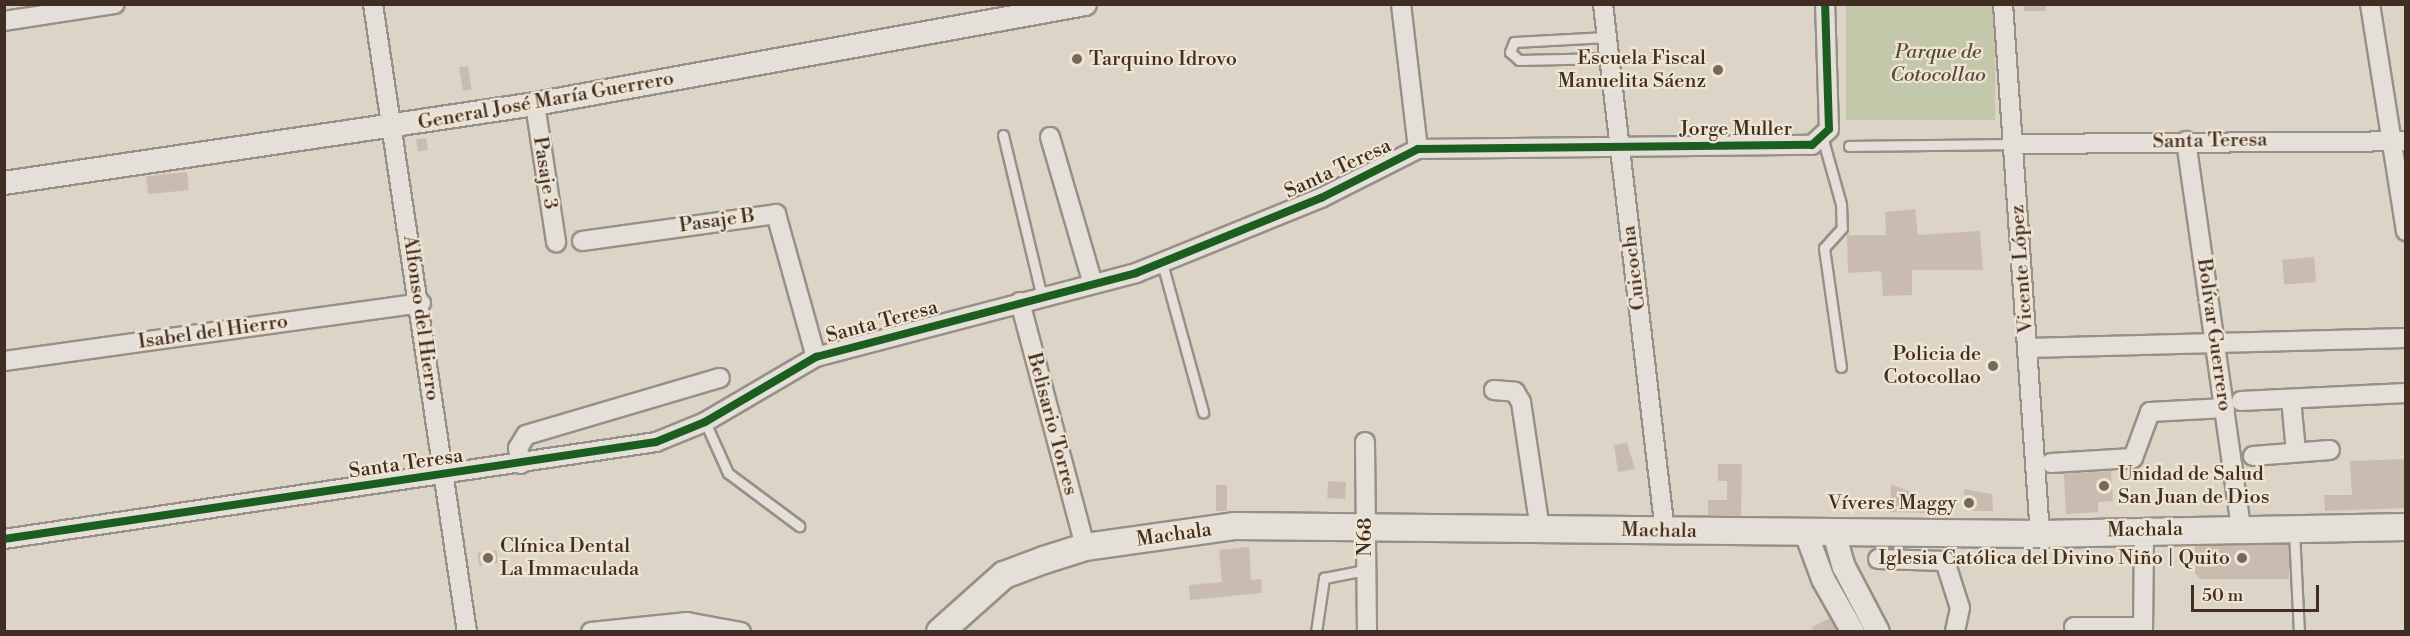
<!DOCTYPE html>
<html>
<head>
<meta charset="utf-8">
<style>
  body { margin:0 }
  #map { position:relative; width:2410px; height:636px; overflow:hidden; background:#dcd4c6; font-family:"Libre Bodoni",serif }
  div>[style] { position:absolute }
  [style*='--x'] { left:calc(var(--x)*1px); top:calc(var(--y)*1px); width:calc(var(--w)*1px); rotate:calc(var(--a)*1deg) }
  .green>* { inset:0; background:#c3c8ab; transform-origin:0 0 }
  .building>* { inset:0; background:#c9bbb0; transform-origin:0 0 }
  .roads { filter:drop-shadow(2px 0 #989087) drop-shadow(-2px 0 #989087) drop-shadow(0 2px #989087) drop-shadow(0 -2px #989087) }
  .service>* { height:9px; margin:-4.5px; padding:0 4.5px; transform-origin:4.5px; border-radius:4.5px; background:#e4e0d9 }
  .minor>* { height:18px; margin:-9px; padding:0 9px; transform-origin:9px; border-radius:9px; background:#e4e0d9 }
  .tertiary>* { height:22px; margin:-11px; padding:0 11px; transform-origin:11px; border-radius:11px; background:#e4e0d9 }
  .secondary>* { height:26px; margin:-13px; padding:0 13px; transform-origin:13px; border-radius:13px; background:#e4e0d9 }
  .cycleway>* { height:8px; margin:-4px; padding:0 4px; transform-origin:4px; border-radius:4px; background:#1b5e20 }
  .dots>* { width:16px; height:16px; translate:-50% -50%; box-sizing:border-box; border:3px solid #efe5d3; border-radius:50% }
  span { translate:-50% -50%; white-space:nowrap; text-align:center; line-height:1.15; -webkit-text-stroke:4.5px #efe5d3; paint-order:stroke }
  .park-label { font-size:20px; color:#584a3a; font-style:italic }
  .poi-label { font-size:20px; color:#422d23 }
  .right { translate:-100% -50%; text-align:right }
  .left { translate:0 -50%; text-align:left }
  .street-label { font-size:20px; color:#422d23 }
  .frame { position:absolute; inset:0; border:6px solid #422d23; pointer-events:none }
  .scale { position:absolute; left:2191px; top:585px; width:128px; height:27px; box-sizing:border-box; border:3px solid #422d23; border-top:0; padding-left:8px; font-size:18px; line-height:21px; white-space:nowrap; color:#422d23; -webkit-text-stroke:4px #efe5d3; paint-order:stroke }
</style>
</head>
<body>
<div id="map">
  <div class="green">
    <div style="left:1846px;top:5px;width:149px;height:115px"></div>
  </div>
  <div class="building">
    <div style="left:2024px;top:4px;width:22px;height:7px"></div>
    <div style="left:468px;top:66px;width:24px;height:9px;rotate:81deg"></div>
    <div style="left:426px;top:138px;width:12px;height:10px;rotate:81deg"></div>
    <div style="left:187px;top:172px;width:18px;height:41px;rotate:84deg"></div>
    <div style="clip-path:polygon(1915px 209px,1918px 235px,1980px 231px,1983px 270px,1912px 270px,1912px 295px,1883px 296px,1881px 271px,1848px 273px,1847px 235px,1886px 235px,1885px 212px)"></div>
    <div style="left:2314px;top:257px;width:25px;height:32px;rotate:85deg"></div>
    <div style="clip-path:polygon(1627px 443px,1635px 469px,1618px 472px,1614px 445px)"></div>
    <div style="clip-path:polygon(2406px 459px,2406px 508px,2325px 511px,2324px 495px,2352px 495px,2350px 461px)"></div>
    <div style="clip-path:polygon(1718px 464px,1742px 464px,1741px 516px,1708px 515px,1708px 500px,1727px 500px,1727px 481px,1718px 481px)"></div>
    <div style="clip-path:polygon(2111px 471px,2113px 501px,2098px 502px,2098px 512px,2066px 514px,2064px 474px)"></div>
    <div style="left:1328px;top:481px;width:18px;height:17px;rotate:3deg"></div>
    <div style="clip-path:polygon(1891px 484px,1914px 493px,1913px 505px,1932px 505px,1931px 513px,1890px 512px)"></div>
    <div style="left:1216px;top:485px;width:11px;height:26px"></div>
    <div style="clip-path:polygon(1964px 489px,1992px 494px,1993px 511px,1965px 511px)"></div>
    <div style="clip-path:polygon(2195px 542px,2289px 542px,2289px 579px,2200px 579px,2195px 573px)"></div>
    <div style="clip-path:polygon(1249px 547px,1251px 580px,1261px 579px,1262px 593px,1190px 600px,1189px 585px,1222px 582px,1219px 550px)"></div>
    <div style="left:496px;top:550px;width:13px;height:19px;rotate:81deg"></div>
    <div style="clip-path:polygon(1834px 616px,1842px 632px,1814px 632px,1812px 627px)"></div>
  </div>
  <div class="roads">
    <div class="service">
      <div style="--x:1607;--y:37;--w:93;--a:176.9"></div>
      <div style="--x:1514;--y:42;--w:11;--a:112"></div>
      <div style="--x:1510;--y:52;--w:12;--a:42"></div>
      <div style="--x:1519;--y:60;--w:91;--a:-1.3"></div>
      <div style="--x:1003;--y:135;--w:167;--a:76.5"></div>
      <div style="--x:1823;--y:140;--w:66;--a:74.3"></div>
      <div style="--x:1841;--y:204;--w:24;--a:88"></div>
      <div style="--x:1842;--y:228;--w:27;--a:132"></div>
      <div style="--x:1824;--y:248;--w:120;--a:81.9"></div>
      <div style="--x:1849;--y:146;--w:165;--a:-0.7"></div>
      <div style="--x:1162;--y:263;--w:155;--a:74.6"></div>
      <div style="--x:705;--y:422;--w:56;--a:65.7"></div>
      <div style="--x:728;--y:473;--w:89;--a:36.7"></div>
      <div style="--x:2294;--y:531;--w:101;--a:87.2"></div>
      <div style="--x:1316;--y:632;--w:55;--a:-81.6"></div>
      <div style="--x:1324;--y:578;--w:42;--a:-11"></div>
    </div>
    <div class="minor">
      <div style="--x:373;--y:4;--w:635;--a:81.49"></div>
      <div style="--x:1401;--y:4;--w:146;--a:83.3"></div>
      <div style="--x:1603;--y:4;--w:532;--a:83.3"></div>
      <div style="--x:2003;--y:4;--w:531;--a:86.01"></div>
      <div style="--x:2370;--y:4;--w:230;--a:81"></div>
      <div style="--x:4;--y:21;--w:112;--a:-8.7"></div>
      <div style="--x:535;--y:104;--w:140;--a:81.3"></div>
      <div style="--x:1050;--y:137;--w:153;--a:73.7"></div>
      <div style="--x:2186;--y:141;--w:392;--a:81.9"></div>
      <div style="--x:2014;--y:144;--w:392;--a:-0.4"></div>
      <div style="--x:582;--y:241;--w:196;--a:-7.9"></div>
      <div style="--x:776;--y:214;--w:148;--a:74.4"></div>
      <div style="--x:1020;--y:302;--w:253;--a:75.1"></div>
      <div style="--x:2028;--y:348;--w:378;--a:-1.5"></div>
      <div style="--x:4;--y:361;--w:421;--a:-7.9"></div>
      <div style="--x:1494;--y:390;--w:21;--a:5"></div>
      <div style="--x:1515;--y:392;--w:12;--a:59"></div>
      <div style="--x:1521;--y:402;--w:128;--a:81.5"></div>
      <div style="--x:2291;--y:399;--w:53;--a:84.6"></div>
      <div style="--x:2241;--y:401;--w:165;--a:-2.8"></div>
      <div style="--x:1365;--y:442;--w:190;--a:89.4"></div>
      <div style="--x:2253;--y:456;--w:77;--a:-4.5"></div>
      <div style="--x:2051;--y:463;--w:82;--a:-3.5"></div>
      <div style="--x:2133;--y:458;--w:49;--a:-69.7"></div>
      <div style="--x:2150;--y:412;--w:75;--a:-3.1"></div>
      <div style="--x:521;--y:464;--w:16;--a:-101"></div>
      <div style="--x:518;--y:448;--w:15;--a:-58"></div>
      <div style="--x:526;--y:435;--w:202;--a:-16.4"></div>
      <div style="--x:4;--y:539;--w:659;--a:-8.46"></div>
      <div style="--x:656;--y:442;--w:53;--a:-22.2"></div>
      <div style="--x:705;--y:422;--w:129;--a:-30.4"></div>
      <div style="--x:816;--y:357;--w:331;--a:-14.7"></div>
      <div style="--x:1136;--y:273;--w:200;--a:-22.1"></div>
      <div style="--x:1321;--y:198;--w:109;--a:-26.8"></div>
      <div style="--x:1418;--y:149;--w:394;--a:-0.6"></div>
      <div style="--x:1812;--y:145;--w:23;--a:-43"></div>
      <div style="--x:1829;--y:129;--w:125;--a:-91.8"></div>
      <div style="--x:1878;--y:559;--w:67;--a:1.7"></div>
      <div style="--x:1945;--y:561;--w:49;--a:72.3"></div>
      <div style="--x:1960;--y:608;--w:25;--a:102"></div>
      <div style="--x:2074;--y:627;--w:69;--a:0"></div>
      <div style="--x:591;--y:632;--w:97;--a:-5.9"></div>
      <div style="--x:687;--y:622;--w:55;--a:10.5"></div>
      <div style="--x:2143;--y:632;--w:103;--a:-89.4"></div>
    </div>
    <div class="tertiary">
      <div style="--x:4;--y:183;--w:537;--a:-8.46"></div>
      <div style="--x:535;--y:104;--w:559;--a:-10.3"></div>
      <div style="--x:1806;--y:533;--w:49;--a:69.7"></div>
      <div style="--x:1823;--y:579;--w:61;--a:60.5"></div>
      <div style="--x:1834;--y:533;--w:35;--a:74"></div>
      <div style="--x:1844;--y:567;--w:73;--a:62.4"></div>
    </div>
    <div class="secondary">
      <div style="--x:940;--y:632;--w:86;--a:-41.7"></div>
      <div style="--x:1004;--y:575;--w:43;--a:-20.6"></div>
      <div style="--x:1044;--y:560;--w:43;--a:-17.6"></div>
      <div style="--x:1085;--y:547;--w:150;--a:-8"></div>
      <div style="--x:1234;--y:526;--w:806;--a:0.57"></div>
      <div style="--x:2040;--y:534;--w:366;--a:-1.1"></div>
    </div>
  </div>
  <div class="cycleway">
    <div style="--x:4;--y:539;--w:659;--a:-8.46"></div>
    <div style="--x:656;--y:442;--w:53;--a:-22.2"></div>
    <div style="--x:705;--y:422;--w:129;--a:-30.4"></div>
    <div style="--x:816;--y:357;--w:331;--a:-14.7"></div>
    <div style="--x:1136;--y:273;--w:200;--a:-22.1"></div>
    <div style="--x:1321;--y:198;--w:109;--a:-26.8"></div>
    <div style="--x:1418;--y:149;--w:394;--a:-0.6"></div>
    <div style="--x:1812;--y:145;--w:23;--a:-43"></div>
    <div style="--x:1829;--y:129;--w:125;--a:-91.8"></div>
  </div>
  <div class="dots">
    <div style="left:1077px;top:59px;background:#78675c"></div>
    <div style="left:1718px;top:70px;background:#78675c"></div>
    <div style="left:1993px;top:366px;background:#78675c"></div>
    <div style="left:2104px;top:486px;background:#78675c"></div>
    <div style="left:1969px;top:503px;background:#78675c"></div>
    <div style="left:488px;top:558px;background:#78675c"></div>
    <div style="left:2242px;top:558px;background:#78675c"></div>
  </div>
  <div class="park-label">
    <span style="left:1938px;top:64px">Parque de<br>Cotocollao</span>
  </div>
  <div class="poi-label">
    <span class="right" style="left:1706px;top:70px">Escuela Fiscal<br>Manuelita Sáenz</span>
    <span class="left" style="left:1089px;top:59px">Tarquino Idrovo</span>
    <span class="right" style="left:1981px;top:366px">Policia de<br>Cotocollao</span>
    <span class="left" style="left:2118px;top:486px">Unidad de Salud<br>San Juan de Dios</span>
    <span class="right" style="left:1957px;top:503px">Víveres Maggy</span>
    <span class="left" style="left:500px;top:558px">Clínica Dental<br>La Immaculada</span>
    <span class="right" style="left:2230px;top:558px">Iglesia Católica del Divino Niño | Quito</span>
  </div>
  <div class="street-label">
    <span style="left:546px;top:101px;rotate:-10deg">General José María Guerrero</span>
    <span style="left:1736px;top:129px">Jorge Muller</span>
    <span style="left:2210px;top:141px;rotate:-1deg">Santa Teresa</span>
    <span style="left:1338px;top:169px;rotate:-25deg">Santa Teresa</span>
    <span style="left:545px;top:173px;rotate:81deg">Pasaje 3</span>
    <span style="left:717px;top:221px;rotate:-8deg">Pasaje B</span>
    <span style="left:1634px;top:268px;rotate:-97deg">Cuicocha</span>
    <span style="left:2022px;top:269px;rotate:-94deg">Vicente López</span>
    <span style="left:421px;top:318px;rotate:82deg">Alfonso del Hierro</span>
    <span style="left:882px;top:322px;rotate:-15deg">Santa Teresa</span>
    <span style="left:213px;top:332px;rotate:-8deg">Isabel del Hierro</span>
    <span style="left:2214px;top:335px;rotate:82deg">Bolívar Guerrero</span>
    <span style="left:1052px;top:424px;rotate:75deg">Belisario Torres</span>
    <span style="left:406px;top:464px;rotate:-8deg">Santa Teresa</span>
    <span style="left:2145px;top:530px;rotate:-1deg">Machala</span>
    <span style="left:1659px;top:531px;rotate:1deg">Machala</span>
    <span style="left:1174px;top:535px;rotate:-8deg">Machala</span>
    <span style="left:1365px;top:537px;rotate:-90deg">N68</span>
  </div>
  <div class="frame"></div>
  <div class="scale">50 m</div>
</div>
</body>
</html>
